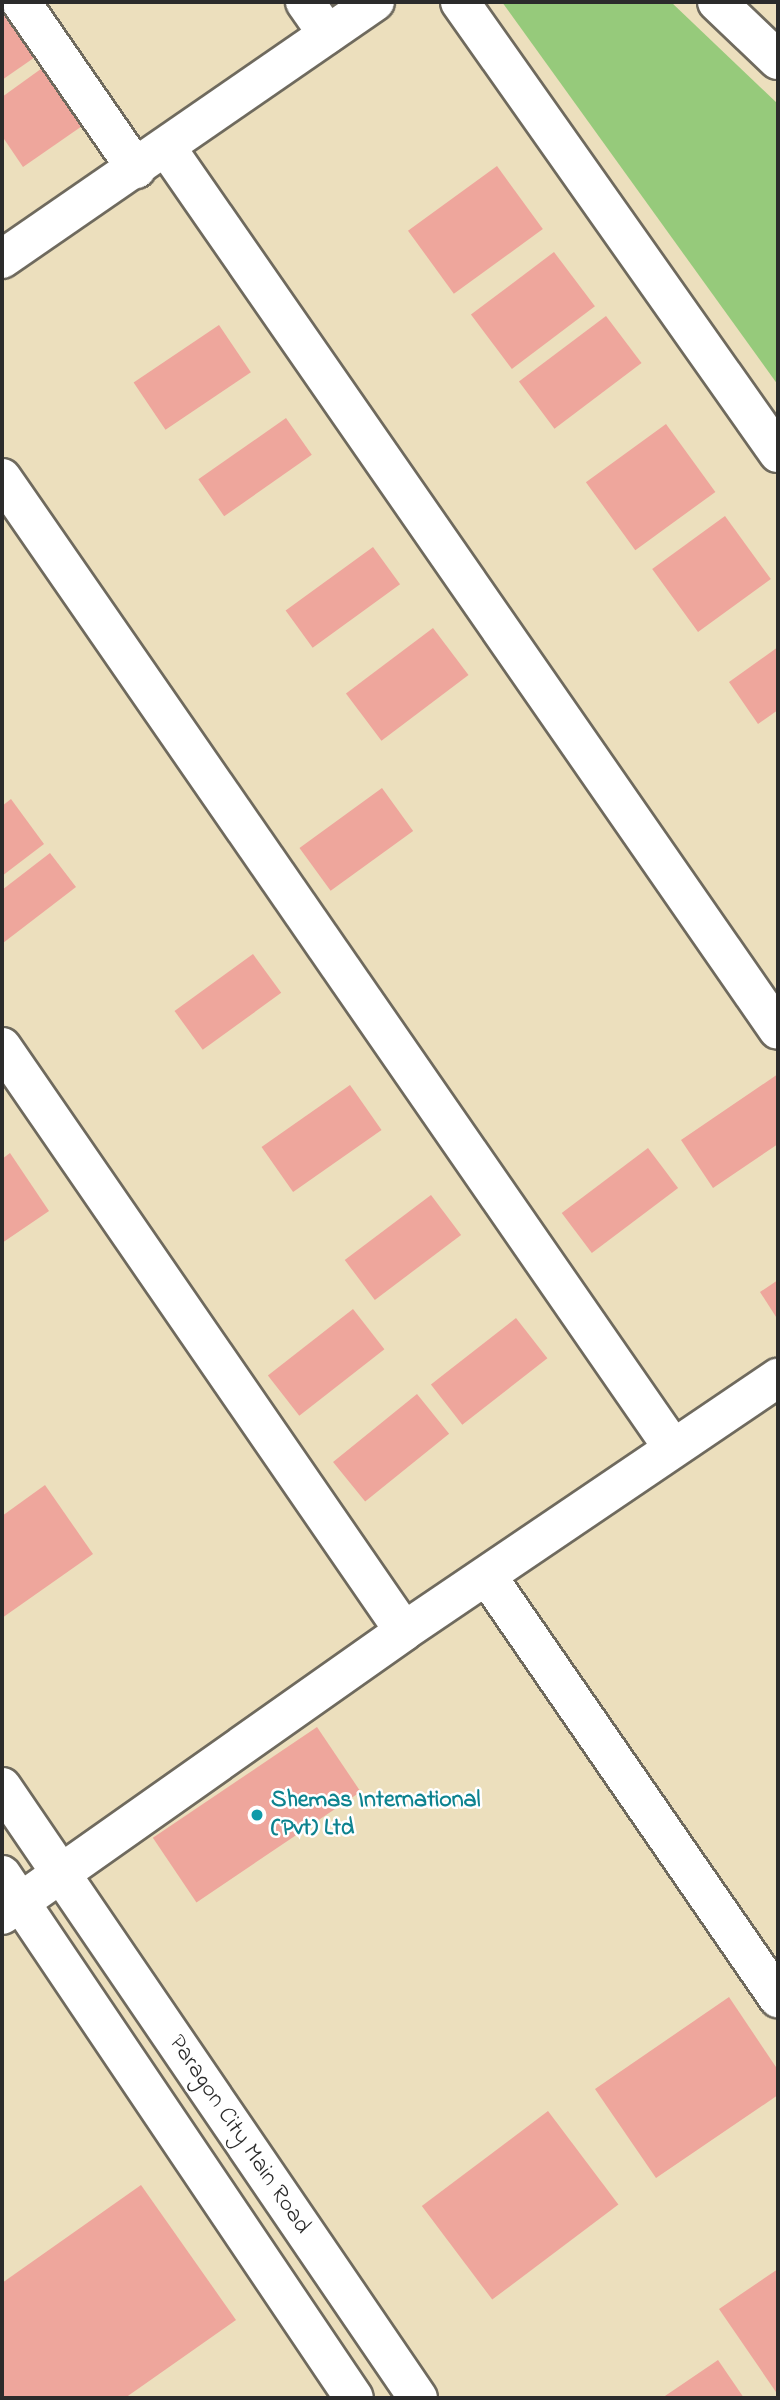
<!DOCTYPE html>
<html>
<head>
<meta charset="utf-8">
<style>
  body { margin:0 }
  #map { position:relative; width:780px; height:2400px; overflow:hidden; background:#ecdfbd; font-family:"Indie Flower",sans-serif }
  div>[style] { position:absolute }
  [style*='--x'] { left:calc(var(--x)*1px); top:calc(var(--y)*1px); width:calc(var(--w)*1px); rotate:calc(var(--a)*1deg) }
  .green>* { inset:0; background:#96ca7b }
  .building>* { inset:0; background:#eea69c; transform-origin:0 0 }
  .roads { filter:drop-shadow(2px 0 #6f6a5e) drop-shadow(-2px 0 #6f6a5e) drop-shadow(0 2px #6f6a5e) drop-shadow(0 -2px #6f6a5e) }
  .minor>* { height:38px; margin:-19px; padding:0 19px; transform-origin:19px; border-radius:19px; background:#fff }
  .dots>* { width:19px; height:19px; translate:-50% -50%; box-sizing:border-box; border:4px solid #fff; border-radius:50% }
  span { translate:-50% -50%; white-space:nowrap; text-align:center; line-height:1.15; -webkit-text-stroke:5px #fff; paint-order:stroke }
  .culture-label { font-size:24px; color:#0d838f; font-weight:700 }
  .left { translate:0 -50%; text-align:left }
  .street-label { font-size:24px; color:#2b2b2b }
  .frame { position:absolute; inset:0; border:4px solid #2b2b2b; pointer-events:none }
</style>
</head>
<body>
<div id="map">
  <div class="green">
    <div style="clip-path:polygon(502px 2px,671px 2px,778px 104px,778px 385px)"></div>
  </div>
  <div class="building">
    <div style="clip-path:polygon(2px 3px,38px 55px,2px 80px)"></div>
    <div style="clip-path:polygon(45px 66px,85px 124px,23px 167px,2px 136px,2px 97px)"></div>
    <div style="left:497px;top:166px;width:78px;height:110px;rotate:54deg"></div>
    <div style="left:554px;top:252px;width:68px;height:104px;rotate:53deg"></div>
    <div style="left:606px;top:316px;width:59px;height:109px;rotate:53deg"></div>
    <div style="left:219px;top:325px;width:57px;height:103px;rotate:56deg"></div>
    <div style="left:286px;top:418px;width:45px;height:107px;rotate:55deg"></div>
    <div style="left:666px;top:424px;width:84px;height:99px;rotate:54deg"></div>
    <div style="left:725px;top:516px;width:78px;height:90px;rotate:54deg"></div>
    <div style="left:373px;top:547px;width:46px;height:108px;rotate:54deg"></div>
    <div style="left:433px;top:628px;width:59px;height:109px;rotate:53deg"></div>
    <div style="clip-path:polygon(778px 647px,778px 710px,758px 724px,729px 682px)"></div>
    <div style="left:382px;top:788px;width:53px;height:102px;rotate:54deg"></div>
    <div style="clip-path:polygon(11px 799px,44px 844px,2px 876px,2px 806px)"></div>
    <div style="clip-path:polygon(50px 853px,76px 887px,3px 943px,2px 890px)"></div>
    <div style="left:253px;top:954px;width:48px;height:97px;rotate:54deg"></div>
    <div style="clip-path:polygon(778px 1074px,778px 1144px,713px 1188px,681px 1140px)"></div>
    <div style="left:350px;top:1085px;width:55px;height:108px;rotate:55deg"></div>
    <div style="left:648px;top:1148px;width:50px;height:108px;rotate:53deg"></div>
    <div style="clip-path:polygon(10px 1153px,49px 1211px,2px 1243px,2px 1159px)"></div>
    <div style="left:431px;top:1195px;width:50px;height:108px;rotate:53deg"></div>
    <div style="clip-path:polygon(778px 1280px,778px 1320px,760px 1292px)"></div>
    <div style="left:353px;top:1309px;width:51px;height:108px;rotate:52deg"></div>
    <div style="left:516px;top:1318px;width:51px;height:108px;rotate:52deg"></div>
    <div style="left:417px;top:1394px;width:51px;height:108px;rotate:51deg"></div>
    <div style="clip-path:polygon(45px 1485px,93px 1554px,2px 1618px,2px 1516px)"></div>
    <div style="left:317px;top:1727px;width:78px;height:198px;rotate:56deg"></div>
    <div style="clip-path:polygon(729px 1997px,778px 2070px,778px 2095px,656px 2178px,595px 2089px)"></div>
    <div style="left:548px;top:2111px;width:117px;height:158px;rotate:53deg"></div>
    <div style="clip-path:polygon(141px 2185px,236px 2320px,125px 2398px,2px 2398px,2px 2283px)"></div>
    <div style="clip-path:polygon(778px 2269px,778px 2395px,719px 2309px)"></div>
    <div style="clip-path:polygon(718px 2360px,744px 2398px,662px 2398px)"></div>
  </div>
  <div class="roads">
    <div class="minor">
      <div style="--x:21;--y:2;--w:203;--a:55.4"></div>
      <div style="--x:305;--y:2;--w:39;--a:55"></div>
      <div style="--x:460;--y:2;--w:552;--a:54.81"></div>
      <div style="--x:717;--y:2;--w:84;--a:43.6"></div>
      <div style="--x:166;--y:147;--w:1074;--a:55.27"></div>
      <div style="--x:2;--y:259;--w:453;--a:-34.6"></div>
      <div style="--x:2;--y:478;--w:1179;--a:55.33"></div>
      <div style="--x:2;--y:1047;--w:709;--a:55.46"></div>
      <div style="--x:487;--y:1576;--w:513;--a:55.41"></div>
      <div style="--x:2;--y:1787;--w:739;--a:55.75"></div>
      <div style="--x:2;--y:1875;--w:630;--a:56.06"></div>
      <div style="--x:2;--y:1915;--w:492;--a:-35.2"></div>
      <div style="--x:404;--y:1631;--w:452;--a:-34.1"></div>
    </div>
  </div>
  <div class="dots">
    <div style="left:257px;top:1815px;background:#0f9aa8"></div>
  </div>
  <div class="culture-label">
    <span class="left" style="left:271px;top:1815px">Shemas International<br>(Pvt) Ltd</span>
  </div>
  <div class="street-label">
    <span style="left:239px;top:2135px;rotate:56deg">Paragon City Main Road</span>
  </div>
  <div class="frame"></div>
</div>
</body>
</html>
